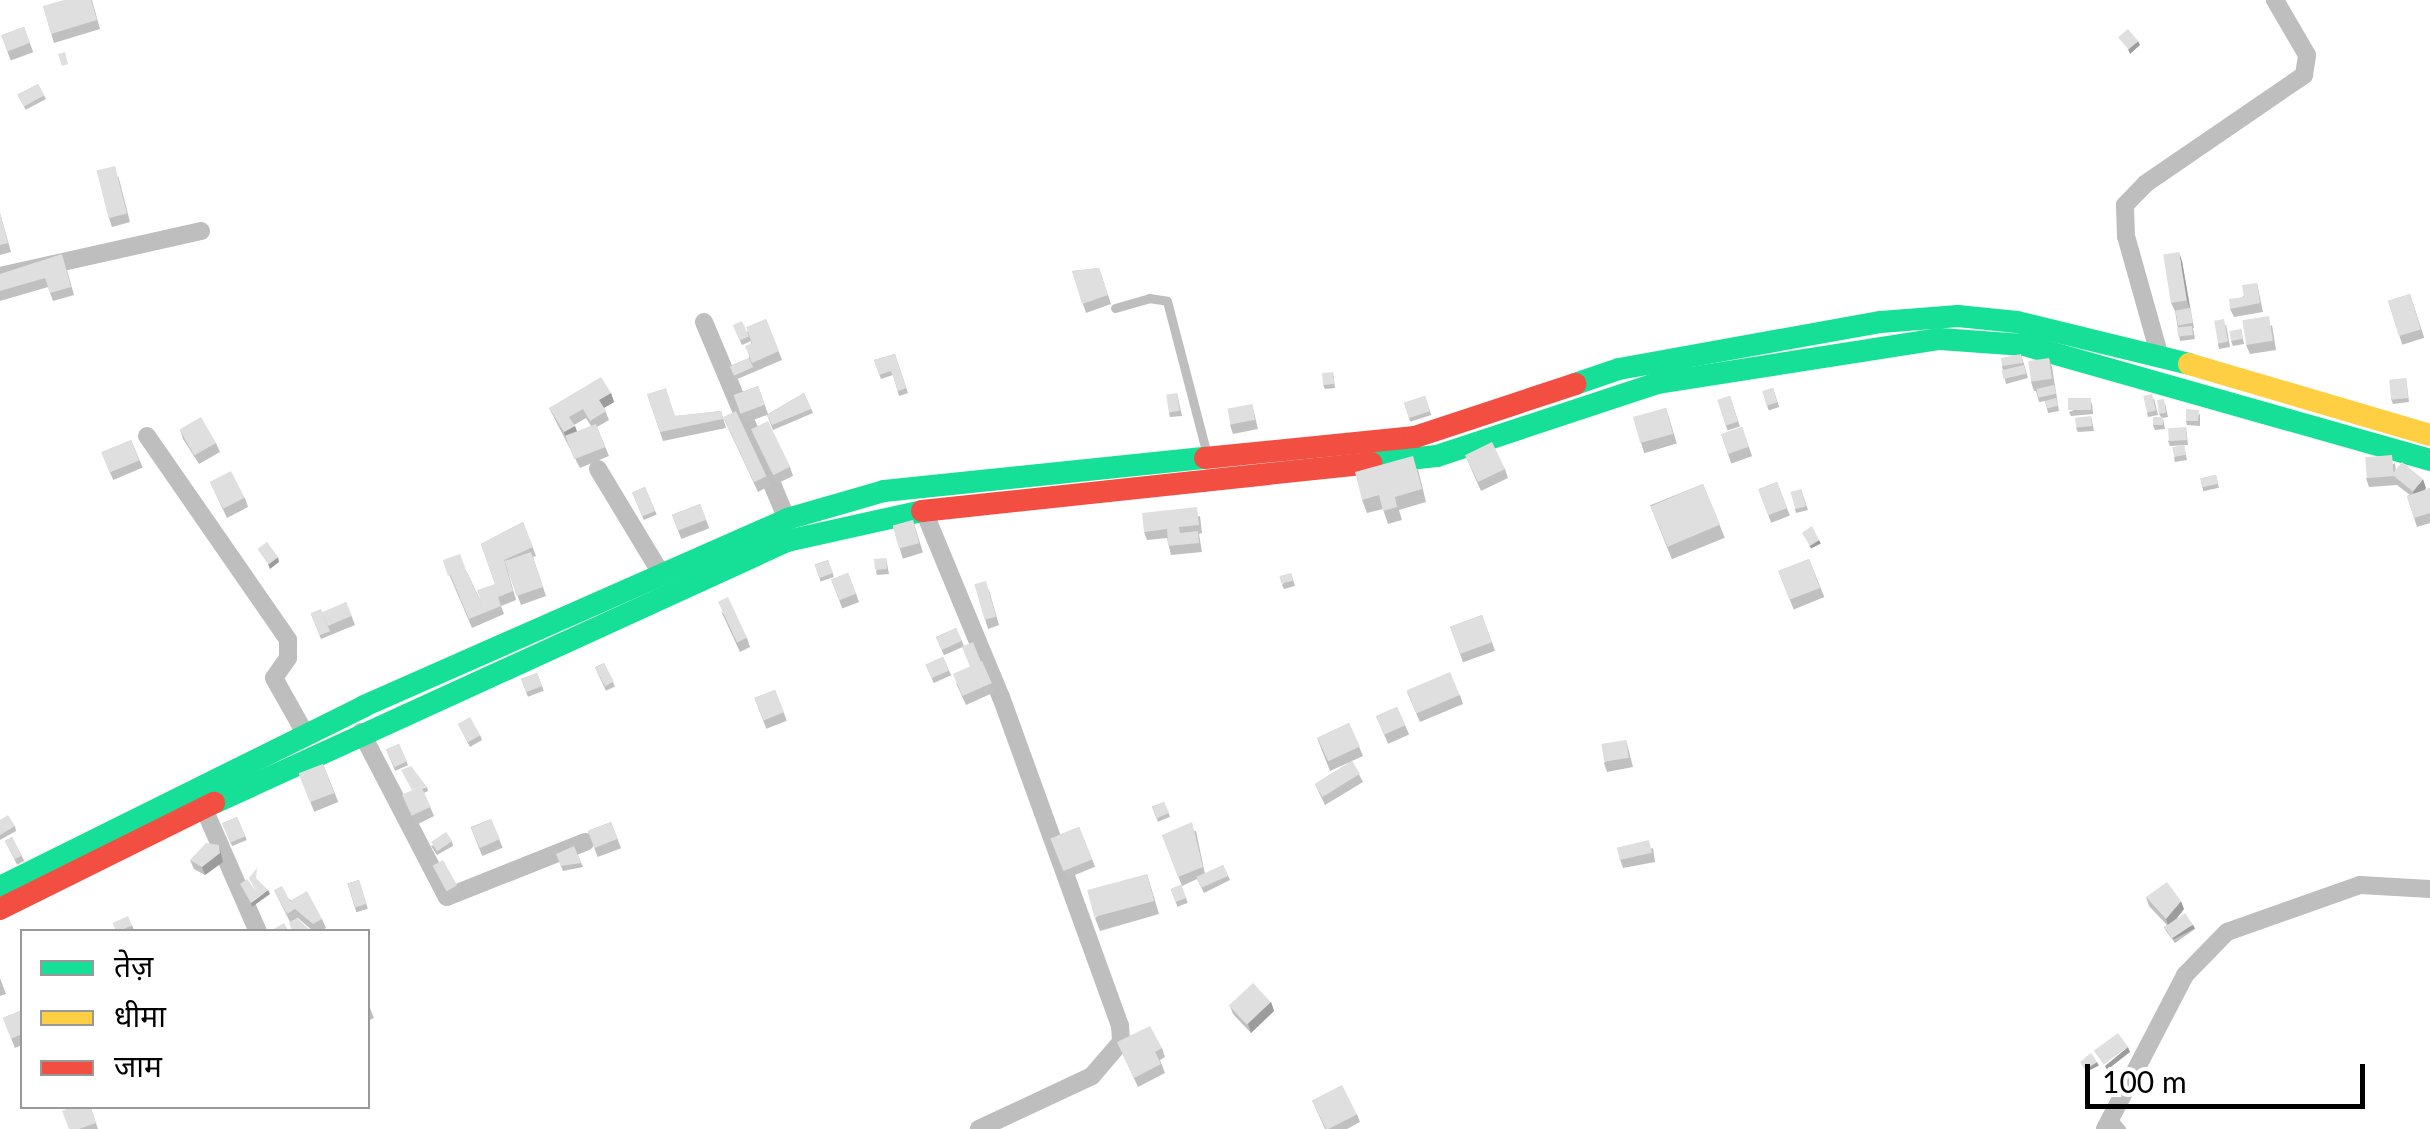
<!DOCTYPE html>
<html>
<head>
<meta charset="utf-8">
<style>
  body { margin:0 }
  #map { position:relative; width:2430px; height:1129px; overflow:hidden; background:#fff; font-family:Lato,"Noto Sans Devanagari",sans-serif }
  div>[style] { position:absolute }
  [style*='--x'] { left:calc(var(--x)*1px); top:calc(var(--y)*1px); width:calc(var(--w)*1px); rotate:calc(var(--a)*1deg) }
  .lane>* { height:9px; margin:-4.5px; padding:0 4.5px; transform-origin:4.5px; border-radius:4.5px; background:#bebebe }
  .street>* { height:18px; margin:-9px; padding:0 9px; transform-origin:9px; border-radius:9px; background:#bebebe }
  .fast>* { height:22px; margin:-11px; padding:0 11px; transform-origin:11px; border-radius:11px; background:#16e098 }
  .slow>* { height:22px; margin:-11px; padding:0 11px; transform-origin:11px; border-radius:11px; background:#ffcf43 }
  .jam>* { height:22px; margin:-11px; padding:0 11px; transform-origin:11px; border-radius:11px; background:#f24e42 }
  .wall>* { inset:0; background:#c0c0c0; transform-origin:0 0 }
  .shaded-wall>* { inset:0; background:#9c9c9c; transform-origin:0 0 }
  .building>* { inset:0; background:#dfdfdf; transform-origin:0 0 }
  span { translate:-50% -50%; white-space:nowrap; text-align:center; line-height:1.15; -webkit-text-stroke:8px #fff; paint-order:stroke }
  .legend { position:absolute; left:20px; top:929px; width:350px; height:180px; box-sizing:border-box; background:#fff; border:2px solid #999; margin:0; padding:12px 18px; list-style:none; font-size:30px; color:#000 }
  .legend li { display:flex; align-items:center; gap:20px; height:50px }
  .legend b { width:50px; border:2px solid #999 }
  .scale { position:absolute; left:2085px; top:1064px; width:280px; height:45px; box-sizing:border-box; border:5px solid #000; border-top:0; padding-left:12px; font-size:30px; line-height:35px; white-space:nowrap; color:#000; -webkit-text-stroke:8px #fff; paint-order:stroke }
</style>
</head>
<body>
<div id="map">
  <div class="lane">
    <div style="--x:1115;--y:308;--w:35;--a:-16"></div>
    <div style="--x:1149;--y:298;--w:18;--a:9"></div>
    <div style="--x:1167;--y:301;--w:159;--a:75.4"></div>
    <div style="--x:2111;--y:1117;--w:16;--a:50"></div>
  </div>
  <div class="street">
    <div style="--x:0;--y:276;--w:206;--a:-12.6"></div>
    <div style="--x:704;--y:322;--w:214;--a:67.2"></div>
    <div style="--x:2160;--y:357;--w:126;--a:-105.7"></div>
    <div style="--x:2126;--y:236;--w:31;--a:-92"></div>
    <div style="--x:2125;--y:205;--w:29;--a:-46"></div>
    <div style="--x:2145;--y:184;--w:193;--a:-34.4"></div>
    <div style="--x:2304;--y:75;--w:20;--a:-81"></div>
    <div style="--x:2307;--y:55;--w:64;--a:-120.2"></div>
    <div style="--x:147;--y:436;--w:248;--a:55.3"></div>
    <div style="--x:288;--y:640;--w:18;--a:90"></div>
    <div style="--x:288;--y:658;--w:24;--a:125"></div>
    <div style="--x:274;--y:678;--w:65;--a:60.7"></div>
    <div style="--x:598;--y:469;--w:124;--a:58.9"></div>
    <div style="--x:923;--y:509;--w:204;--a:67.5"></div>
    <div style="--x:1001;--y:697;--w:350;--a:70.1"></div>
    <div style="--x:1120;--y:1026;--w:16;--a:86"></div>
    <div style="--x:1121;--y:1042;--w:45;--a:130.5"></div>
    <div style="--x:1092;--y:1076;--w:125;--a:154.9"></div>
    <div style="--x:361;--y:732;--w:186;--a:62.5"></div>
    <div style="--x:447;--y:897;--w:149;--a:-21.7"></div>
    <div style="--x:205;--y:811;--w:132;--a:66.3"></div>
    <div style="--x:2105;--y:1129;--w:174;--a:-62.5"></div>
    <div style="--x:2185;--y:975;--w:60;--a:-45.7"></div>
    <div style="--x:2227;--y:932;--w:141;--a:-19.5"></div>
    <div style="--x:2360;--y:885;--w:70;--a:3.3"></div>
  </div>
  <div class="fast">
    <div style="--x:1575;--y:384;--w:46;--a:-18.8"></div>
    <div style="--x:1619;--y:369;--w:266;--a:-10.2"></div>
    <div style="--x:1881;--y:322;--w:77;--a:-4.5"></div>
    <div style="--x:1958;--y:316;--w:59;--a:5.8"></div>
    <div style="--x:2017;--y:322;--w:177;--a:13.7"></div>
    <div style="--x:1371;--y:463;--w:66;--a:-6.1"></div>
    <div style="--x:1437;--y:456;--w:233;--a:-18.3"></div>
    <div style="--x:1658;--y:383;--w:285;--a:-8.9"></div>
    <div style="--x:1940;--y:339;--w:84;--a:4.1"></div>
    <div style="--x:2024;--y:345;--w:422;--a:15.8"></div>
    <div style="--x:214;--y:803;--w:630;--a:-24.57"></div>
    <div style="--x:787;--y:541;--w:138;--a:-12.5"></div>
    <div style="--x:0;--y:887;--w:407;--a:-26.4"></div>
    <div style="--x:364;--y:706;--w:462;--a:-23.8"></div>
    <div style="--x:787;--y:519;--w:101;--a:-16.1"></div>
    <div style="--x:884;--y:491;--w:323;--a:-5.9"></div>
  </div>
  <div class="slow">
    <div style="--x:2189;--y:364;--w:251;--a:16.4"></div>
  </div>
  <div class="jam">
    <div style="--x:1205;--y:458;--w:211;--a:-5.7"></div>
    <div style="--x:1415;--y:437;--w:169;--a:-18.3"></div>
    <div style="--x:922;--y:511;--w:452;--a:-6.1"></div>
    <div style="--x:0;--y:909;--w:239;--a:-26.4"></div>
  </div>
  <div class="wall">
    <div style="clip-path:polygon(92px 0,100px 29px,54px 43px,43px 6px)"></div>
    <div style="left:24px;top:27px;width:27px;height:24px;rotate:70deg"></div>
    <div style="left:38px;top:84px;width:17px;height:23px;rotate:62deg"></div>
    <div style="clip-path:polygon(118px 175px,130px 222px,112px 227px,109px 218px)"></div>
    <div style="clip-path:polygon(0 213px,11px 252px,0 255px)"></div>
    <div style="clip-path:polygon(2182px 261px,2194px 328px,2193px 328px,2195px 339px,2180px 341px,2175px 311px,2171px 303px)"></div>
    <div style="clip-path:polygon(65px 263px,74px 295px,53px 301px,48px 287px,0 301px,0 274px)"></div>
    <div style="clip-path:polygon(1099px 268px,1111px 304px,1086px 313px,1072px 271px)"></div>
    <div style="clip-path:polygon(2257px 283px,2263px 312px,2234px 317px,2230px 309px)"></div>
    <div style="left:2410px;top:294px;width:46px;height:23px;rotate:72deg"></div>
    <div style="clip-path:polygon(766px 319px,782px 360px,735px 380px,730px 366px,749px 358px,751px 343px,751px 341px,742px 345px,733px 325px,747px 332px)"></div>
    <div style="clip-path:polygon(2226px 324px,2230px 347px,2219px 349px,2218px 344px)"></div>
    <div style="clip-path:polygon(2272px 325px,2276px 350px,2250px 354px,2246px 345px)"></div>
    <div style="clip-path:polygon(2241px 329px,2244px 344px,2233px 346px,2231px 341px)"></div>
    <div style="clip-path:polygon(895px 354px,908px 393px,899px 396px,893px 375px,881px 379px,874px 360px)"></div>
    <div style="clip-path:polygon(2021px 354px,2028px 378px,2006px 384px,2002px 366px)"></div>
    <div style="clip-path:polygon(2049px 358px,2052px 367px,2059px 411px,2048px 413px,2045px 401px,2039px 402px,2036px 391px,2034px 391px,2031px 382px)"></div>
    <div style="clip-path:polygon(1333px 372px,1335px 388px,1325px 389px,1323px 385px)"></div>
    <div style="clip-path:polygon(2406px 378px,2409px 402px,2393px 404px,2391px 399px)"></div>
    <div style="clip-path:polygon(758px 386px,768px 414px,804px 393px,813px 413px,773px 430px,767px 415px,745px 423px,734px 395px)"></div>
    <div style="left:1773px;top:388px;width:20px;height:11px;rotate:72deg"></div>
    <div style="clip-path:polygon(evenodd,611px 393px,614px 402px,604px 408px,609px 420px,597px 427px,609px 456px,580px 468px,549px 408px,611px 393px,586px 418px,591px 426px,577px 432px,574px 425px,586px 418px)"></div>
    <div style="clip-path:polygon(1177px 393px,1182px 416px,1170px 417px,1169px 413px)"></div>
    <div style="clip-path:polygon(647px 394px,676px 416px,721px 411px,726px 428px,663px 441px)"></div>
    <div style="left:1425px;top:396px;width:20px;height:22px;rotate:72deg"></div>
    <div style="left:1730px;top:396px;width:32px;height:13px;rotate:72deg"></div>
    <div style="clip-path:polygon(2154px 398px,2158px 415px,2148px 417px,2147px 413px)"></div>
    <div style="clip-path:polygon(2092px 403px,2093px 414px,2071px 416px,2069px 412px)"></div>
    <div style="clip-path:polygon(2165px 403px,2168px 417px,2163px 418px,2165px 429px,2155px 430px,2153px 425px,2161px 417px,2159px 414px)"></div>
    <div style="clip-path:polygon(1252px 404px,1258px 429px,1233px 434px,1230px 425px)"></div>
    <div style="left:1666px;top:408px;width:37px;height:34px;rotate:73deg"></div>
    <div style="clip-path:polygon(2200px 414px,2200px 426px,2187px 425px,2186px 421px)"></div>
    <div style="clip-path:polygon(2091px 416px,2094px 431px,2078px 432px,2076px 428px)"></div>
    <div style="clip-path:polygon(723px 417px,767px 476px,771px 485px,758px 492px)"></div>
    <div style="left:1742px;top:427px;width:31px;height:22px;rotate:71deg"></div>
    <div style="clip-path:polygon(2186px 427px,2188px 445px,2170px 446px,2168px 441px)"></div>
    <div style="clip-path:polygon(751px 429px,790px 467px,793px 476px,776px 484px)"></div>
    <div style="clip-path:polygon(180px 430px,216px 443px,220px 452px,199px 464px,183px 439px)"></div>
    <div style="left:131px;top:440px;width:30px;height:32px;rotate:67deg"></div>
    <div style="clip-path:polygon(2184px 445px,2187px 460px,2175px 462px,2174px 458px)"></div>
    <div style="clip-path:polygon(1465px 455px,1505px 469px,1508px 478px,1481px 491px)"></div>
    <div style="clip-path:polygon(2395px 463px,2396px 472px,2426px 488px,2425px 490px,2430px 488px,2430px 523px,2417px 527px,2407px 496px,2410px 495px,2397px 485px,2369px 487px,2366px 478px)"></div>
    <div style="clip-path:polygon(1418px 469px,1426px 502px,1399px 510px,1402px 520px,1388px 524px,1383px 509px,1367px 513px,1362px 500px)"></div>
    <div style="left:2216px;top:475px;width:13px;height:16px;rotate:77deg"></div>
    <div style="clip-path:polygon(210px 482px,245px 498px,248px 507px,227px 518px)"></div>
    <div style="left:1777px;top:482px;width:36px;height:20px;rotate:69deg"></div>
    <div style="left:1703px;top:484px;width:58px;height:57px;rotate:68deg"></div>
    <div style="left:645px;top:487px;width:30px;height:14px;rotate:67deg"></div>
    <div style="clip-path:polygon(1801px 489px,1808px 510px,1796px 513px,1795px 509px)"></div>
    <div style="left:700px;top:504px;width:26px;height:30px;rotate:69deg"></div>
    <div style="clip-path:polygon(1200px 516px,1202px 533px,1199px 534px,1202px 552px,1171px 555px,1167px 538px,1147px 540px,1144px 532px)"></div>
    <div style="left:913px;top:520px;width:34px;height:21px;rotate:73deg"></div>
    <div style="clip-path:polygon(523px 522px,536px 556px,533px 557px,546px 596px,521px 605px,507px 568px,516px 600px,501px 606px,504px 614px,472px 628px,443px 560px,467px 572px,482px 604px,495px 584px,481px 544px)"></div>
    <div style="clip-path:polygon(886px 558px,889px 574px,877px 575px,876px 571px)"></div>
    <div style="left:1809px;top:559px;width:41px;height:33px;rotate:68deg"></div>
    <div style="left:828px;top:560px;width:18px;height:14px;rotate:71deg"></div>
    <div style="left:848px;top:573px;width:31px;height:18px;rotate:69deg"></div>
    <div style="clip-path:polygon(1291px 573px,1295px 586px,1284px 589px,1282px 585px)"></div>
    <div style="clip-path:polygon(975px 585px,989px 590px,999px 625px,988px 629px)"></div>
    <div style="clip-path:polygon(346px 602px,355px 625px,321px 639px,311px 614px,324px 615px)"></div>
    <div style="clip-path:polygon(721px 611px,747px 638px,750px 647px,740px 652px)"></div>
    <div style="left:1482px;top:615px;width:38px;height:34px;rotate:70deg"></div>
    <div style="left:956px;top:628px;width:20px;height:22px;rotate:66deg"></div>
    <div style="left:943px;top:657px;width:20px;height:19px;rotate:66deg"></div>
    <div style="left:604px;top:663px;width:26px;height:10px;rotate:65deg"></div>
    <div style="left:537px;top:673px;width:19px;height:17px;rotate:69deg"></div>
    <div style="clip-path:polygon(956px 683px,992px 683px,995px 692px,966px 705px)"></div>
    <div style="left:775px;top:690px;width:33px;height:22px;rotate:69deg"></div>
    <div style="clip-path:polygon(1407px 692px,1460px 695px,1463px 704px,1420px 722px)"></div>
    <div style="left:1397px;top:707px;width:30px;height:23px;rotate:66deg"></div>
    <div style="clip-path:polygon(1349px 723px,1363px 756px,1352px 761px,1363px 782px,1325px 805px,1315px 784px,1352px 761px,1330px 771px,1317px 738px)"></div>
    <div style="clip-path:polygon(458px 724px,480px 735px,482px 740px,470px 747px)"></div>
    <div style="clip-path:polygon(1626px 740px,1633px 767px,1607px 772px,1604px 763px)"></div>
    <div style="left:399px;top:744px;width:23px;height:14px;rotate:67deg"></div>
    <div style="left:323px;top:764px;width:41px;height:26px;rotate:68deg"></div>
    <div style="clip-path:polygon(427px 787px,428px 791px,424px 793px,434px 816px,416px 825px,402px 795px)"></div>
    <div style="left:1164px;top:802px;width:16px;height:13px;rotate:68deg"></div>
    <div style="left:237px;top:817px;width:25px;height:16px;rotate:67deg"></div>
    <div style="left:491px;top:819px;width:31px;height:22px;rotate:68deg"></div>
    <div style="clip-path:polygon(0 820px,15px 826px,16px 831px,0 840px)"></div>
    <div style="left:611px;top:822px;width:28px;height:25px;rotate:69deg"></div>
    <div style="left:1079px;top:827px;width:43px;height:31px;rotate:68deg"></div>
    <div style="clip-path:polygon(1196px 831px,1205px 874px,1223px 865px,1230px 880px,1204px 893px,1197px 879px,1182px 886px,1162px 835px)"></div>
    <div style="left:12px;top:837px;width:27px;height:8px;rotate:63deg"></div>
    <div style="clip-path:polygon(452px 841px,453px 846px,437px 855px,431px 846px)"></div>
    <div style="clip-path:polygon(574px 846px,583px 867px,563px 871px,556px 854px)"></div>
    <div style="clip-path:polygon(1653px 848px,1655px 862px,1623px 868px,1620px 859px)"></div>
    <div style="clip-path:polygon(222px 854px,223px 862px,205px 875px,194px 869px,190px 860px)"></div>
    <div style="clip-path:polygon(433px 866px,457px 885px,459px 889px,449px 895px)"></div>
    <div style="clip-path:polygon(1147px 874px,1159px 914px,1100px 931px,1095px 918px)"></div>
    <div style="left:359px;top:880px;width:30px;height:12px;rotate:73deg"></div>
    <div style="left:1181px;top:885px;width:19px;height:11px;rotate:69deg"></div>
    <div style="clip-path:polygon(274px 890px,322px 919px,326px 928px,319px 932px,314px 932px,298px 918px,290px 922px)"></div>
    <div style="clip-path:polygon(2146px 897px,2184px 909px,2177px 918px,2193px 925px,2195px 929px,2175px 943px,2166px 931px,2164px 927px,2167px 925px,2149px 906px)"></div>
    <div style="clip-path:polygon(132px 925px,134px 930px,129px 932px,115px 932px)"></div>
    <div style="clip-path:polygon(0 978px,6px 994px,0 996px)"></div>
    <div style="clip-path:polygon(1271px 1002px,1274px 1011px,1251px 1033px,1233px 1014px,1230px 1006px)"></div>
    <div style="clip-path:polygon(368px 1003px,374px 1018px,368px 1021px)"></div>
    <div style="clip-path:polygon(22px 1010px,22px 1045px,15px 1048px,3px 1018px)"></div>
    <div style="clip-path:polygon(1117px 1042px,1162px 1048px,1165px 1057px,1160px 1060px,1165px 1073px,1138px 1087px)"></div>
    <div style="clip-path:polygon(1312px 1100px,1357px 1114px,1360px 1122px,1347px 1129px,1325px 1129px)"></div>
    <div style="clip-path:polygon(90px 1106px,98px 1129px,69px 1129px)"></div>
  </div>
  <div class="shaded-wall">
    <div style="clip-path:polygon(2138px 41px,2140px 45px,2130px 54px,2128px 49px)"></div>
    <div style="clip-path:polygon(2179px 252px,2182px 261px,2190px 309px,2187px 300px)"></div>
    <div style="clip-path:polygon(611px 393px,614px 402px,602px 409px,599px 400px)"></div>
    <div style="clip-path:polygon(575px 426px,578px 434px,567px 441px,564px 432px)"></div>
    <div style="clip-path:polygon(2423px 479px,2426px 488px,2416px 501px,2413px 492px)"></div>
    <div style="left:1819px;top:540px;width:4px;height:11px;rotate:63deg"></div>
    <div style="clip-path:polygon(278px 557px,279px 562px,270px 569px,268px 564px)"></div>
    <div style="clip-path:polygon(219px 845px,223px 862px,205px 875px,202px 867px)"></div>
    <div style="clip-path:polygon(268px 890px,270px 894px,252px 907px,251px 903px)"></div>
    <div style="clip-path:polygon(2181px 901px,2184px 909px,2169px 928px,2166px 919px)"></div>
    <div style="left:2193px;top:925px;width:4px;height:24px;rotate:63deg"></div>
    <div style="clip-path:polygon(1271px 1002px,1274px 1011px,1251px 1033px,1248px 1024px)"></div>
    <div style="clip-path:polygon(2128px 1047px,2130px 1052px,2107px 1070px,2105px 1066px)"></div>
    <div style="left:2097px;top:1062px;width:4px;height:14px;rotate:63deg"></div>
  </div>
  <div class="building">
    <div style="clip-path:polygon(64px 0,91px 0,97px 20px,51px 34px,43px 6px)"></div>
    <div style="left:24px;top:27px;width:17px;height:24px;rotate:69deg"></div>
    <div style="left:2128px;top:29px;width:16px;height:13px;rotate:50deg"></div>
    <div style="clip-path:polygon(65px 52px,68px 64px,62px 66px,58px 54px)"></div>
    <div style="left:38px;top:84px;width:13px;height:23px;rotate:61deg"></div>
    <div style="left:115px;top:166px;width:49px;height:19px;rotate:76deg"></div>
    <div style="clip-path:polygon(0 213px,8px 243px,0 245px)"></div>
    <div style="left:2179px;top:252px;width:49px;height:16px;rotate:81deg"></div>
    <div style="clip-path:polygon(62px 254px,71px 287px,50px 293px,45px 278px,0 291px,0 274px)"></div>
    <div style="clip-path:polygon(1099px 268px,1108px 295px,1082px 304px,1072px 271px)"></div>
    <div style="clip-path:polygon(2257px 283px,2260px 303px,2230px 309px,2229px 299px,2244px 297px,2242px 285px)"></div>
    <div style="left:2410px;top:294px;width:37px;height:23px;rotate:73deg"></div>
    <div style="left:2190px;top:308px;width:15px;height:15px;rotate:79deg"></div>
    <div style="left:2269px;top:316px;width:25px;height:27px;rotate:81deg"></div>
    <div style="clip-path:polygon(766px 319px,779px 351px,752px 363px,745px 346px,752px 343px,746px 327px)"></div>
    <div style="left:2224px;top:319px;width:23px;height:10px;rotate:80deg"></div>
    <div style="left:742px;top:321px;width:17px;height:10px;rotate:66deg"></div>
    <div style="left:2192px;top:326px;width:9px;height:15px;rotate:84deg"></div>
    <div style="left:2241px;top:329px;width:10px;height:12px;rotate:79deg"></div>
    <div style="clip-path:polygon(895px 354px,906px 388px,898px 391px,891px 371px,879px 375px,874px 360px)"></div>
    <div style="clip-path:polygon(2021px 354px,2023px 363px,2002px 366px,2001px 358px)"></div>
    <div style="left:749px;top:358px;width:10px;height:21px;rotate:66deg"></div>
    <div style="left:2049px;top:358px;width:21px;height:21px;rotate:82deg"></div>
    <div style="left:2024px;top:365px;width:9px;height:23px;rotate:77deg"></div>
    <div style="left:1333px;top:372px;width:12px;height:11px;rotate:85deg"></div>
    <div style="clip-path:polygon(601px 377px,611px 393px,599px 400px,606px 411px,590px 421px,583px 409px,569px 417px,575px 426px,564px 432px,549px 408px)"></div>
    <div style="left:2406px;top:378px;width:20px;height:17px;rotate:84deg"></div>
    <div style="left:2054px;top:385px;width:9px;height:18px;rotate:77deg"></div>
    <div style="left:758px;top:386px;width:20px;height:26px;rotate:70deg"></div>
    <div style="clip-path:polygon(666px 388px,675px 416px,721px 411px,723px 419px,660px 432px,647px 394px)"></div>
    <div style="left:1773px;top:388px;width:15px;height:11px;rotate:74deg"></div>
    <div style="clip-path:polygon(804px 393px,811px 409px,772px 425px,767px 415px)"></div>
    <div style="left:1177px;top:393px;width:18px;height:11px;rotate:81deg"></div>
    <div style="left:2152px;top:394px;width:17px;height:9px;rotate:77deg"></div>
    <div style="left:1425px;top:396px;width:16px;height:22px;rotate:72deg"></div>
    <div style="left:1730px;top:396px;width:27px;height:13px;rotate:73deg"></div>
    <div style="left:2056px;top:398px;width:8px;height:11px;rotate:76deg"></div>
    <div style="left:2091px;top:398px;width:12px;height:23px;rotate:90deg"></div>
    <div style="left:2164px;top:399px;width:14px;height:7px;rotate:82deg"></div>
    <div style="left:1252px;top:404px;width:16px;height:25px;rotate:79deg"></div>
    <div style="left:1666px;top:408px;width:27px;height:34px;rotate:75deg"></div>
    <div style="clip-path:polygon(2186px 409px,2199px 410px,2198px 421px,2186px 421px)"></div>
    <div style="left:736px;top:411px;width:72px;height:14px;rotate:65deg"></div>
    <div style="left:2091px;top:416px;width:10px;height:16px;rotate:84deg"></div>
    <div style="left:201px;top:417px;width:30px;height:25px;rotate:60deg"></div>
    <div style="left:2153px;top:417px;width:10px;height:8px"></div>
    <div style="left:768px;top:421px;width:51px;height:19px;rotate:64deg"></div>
    <div style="left:596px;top:424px;width:25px;height:33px;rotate:69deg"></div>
    <div style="left:1742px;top:427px;width:21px;height:22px;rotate:71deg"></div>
    <div style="left:2186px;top:427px;width:13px;height:18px;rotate:86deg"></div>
    <div style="left:131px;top:440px;width:22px;height:32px;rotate:68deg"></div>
    <div style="left:1492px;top:442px;width:30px;height:30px;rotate:64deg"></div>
    <div style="left:2184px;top:445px;width:10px;height:12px;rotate:79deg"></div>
    <div style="left:2392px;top:455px;width:21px;height:27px;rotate:85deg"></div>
    <div style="clip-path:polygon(1413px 456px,1422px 489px,1395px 497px,1397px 507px,1383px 511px,1379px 495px,1362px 500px,1355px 472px)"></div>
    <div style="left:2402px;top:462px;width:27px;height:16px;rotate:39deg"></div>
    <div style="left:231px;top:471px;width:30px;height:24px;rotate:63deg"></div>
    <div style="left:2216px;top:475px;width:9px;height:16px;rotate:77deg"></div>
    <div style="left:1777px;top:482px;width:28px;height:20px;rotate:69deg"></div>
    <div style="left:1703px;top:484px;width:44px;height:57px;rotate:67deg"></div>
    <div style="left:645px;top:487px;width:26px;height:14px;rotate:67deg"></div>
    <div style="clip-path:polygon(2430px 488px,2430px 513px,2414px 518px,2407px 496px)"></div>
    <div style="left:1801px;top:489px;width:18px;height:11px;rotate:74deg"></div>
    <div style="left:700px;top:504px;width:17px;height:30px;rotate:69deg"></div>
    <div style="clip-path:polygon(1197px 507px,1199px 525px,1179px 527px,1180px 533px,1198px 531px,1199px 543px,1168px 546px,1167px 529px,1144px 532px,1142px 513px)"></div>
    <div style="left:913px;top:520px;width:24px;height:21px;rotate:75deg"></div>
    <div style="clip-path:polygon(523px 522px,533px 547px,504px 560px,513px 591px,498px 597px,501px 606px,469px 619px,450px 574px,465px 568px,482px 605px,477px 590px,495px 584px,481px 544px)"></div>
    <div style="clip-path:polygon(1812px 526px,1819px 540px,1810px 546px,1802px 533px)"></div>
    <div style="left:267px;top:542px;width:19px;height:12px;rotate:54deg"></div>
    <div style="left:531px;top:552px;width:37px;height:28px;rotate:71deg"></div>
    <div style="clip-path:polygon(460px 554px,466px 570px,465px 568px,448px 576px,443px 560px)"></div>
    <div style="left:886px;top:558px;width:11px;height:12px;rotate:85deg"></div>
    <div style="left:1809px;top:559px;width:31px;height:33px;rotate:69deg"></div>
    <div style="left:828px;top:560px;width:14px;height:14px;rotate:69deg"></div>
    <div style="left:848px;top:573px;width:22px;height:18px;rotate:68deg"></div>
    <div style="left:1291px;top:573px;width:8px;height:12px;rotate:76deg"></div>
    <div style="left:986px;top:581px;width:37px;height:12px;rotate:74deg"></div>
    <div style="left:728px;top:597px;width:45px;height:11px;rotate:65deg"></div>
    <div style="left:346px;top:602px;width:15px;height:26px;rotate:67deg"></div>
    <div style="left:321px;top:609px;width:24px;height:11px;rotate:68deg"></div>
    <div style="left:1482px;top:615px;width:29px;height:34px;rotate:70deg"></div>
    <div style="left:956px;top:628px;width:14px;height:22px;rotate:65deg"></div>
    <div style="left:973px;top:642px;width:22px;height:12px;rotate:68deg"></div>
    <div style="left:943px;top:657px;width:15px;height:19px;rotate:67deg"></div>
    <div style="left:982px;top:661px;width:24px;height:32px;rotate:66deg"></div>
    <div style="left:604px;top:663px;width:21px;height:10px;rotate:62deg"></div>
    <div style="left:1450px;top:672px;width:25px;height:47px;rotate:67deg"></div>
    <div style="left:537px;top:673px;width:14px;height:17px;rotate:69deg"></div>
    <div style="left:775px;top:690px;width:24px;height:22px;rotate:68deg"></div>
    <div style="left:1397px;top:707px;width:20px;height:23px;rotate:66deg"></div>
    <div style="left:470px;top:717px;width:21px;height:14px;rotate:61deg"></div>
    <div style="left:1349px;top:723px;width:26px;height:35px;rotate:65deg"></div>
    <div style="left:1626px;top:740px;width:18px;height:25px;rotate:81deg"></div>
    <div style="left:399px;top:744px;width:19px;height:14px;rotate:65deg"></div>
    <div style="left:1352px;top:761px;width:15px;height:44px;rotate:58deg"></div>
    <div style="left:323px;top:764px;width:31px;height:26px;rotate:69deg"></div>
    <div style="clip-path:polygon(411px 766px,427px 787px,422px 788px,421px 786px,412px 790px,401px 770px)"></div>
    <div style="left:421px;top:786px;width:23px;height:21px;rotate:65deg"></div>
    <div style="left:1164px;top:802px;width:12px;height:13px;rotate:66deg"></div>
    <div style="clip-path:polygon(8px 815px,15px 826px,0 835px,0 820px)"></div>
    <div style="left:237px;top:817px;width:21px;height:16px;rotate:67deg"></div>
    <div style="left:491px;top:819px;width:22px;height:22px;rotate:66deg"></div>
    <div style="left:611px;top:822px;width:18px;height:25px;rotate:68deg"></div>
    <div style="clip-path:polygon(1192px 822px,1203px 867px,1178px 877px,1162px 835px)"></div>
    <div style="left:1079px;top:827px;width:35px;height:31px;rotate:68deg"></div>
    <div style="left:446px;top:832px;width:11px;height:18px;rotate:56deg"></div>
    <div style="left:12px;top:837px;width:21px;height:8px;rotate:62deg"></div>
    <div style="left:1649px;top:840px;width:13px;height:33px;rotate:77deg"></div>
    <div style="clip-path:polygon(206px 843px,219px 845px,220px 853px,202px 867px,190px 860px)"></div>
    <div style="clip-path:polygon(574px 846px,581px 863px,561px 866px,556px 854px)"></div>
    <div style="left:443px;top:860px;width:29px;height:12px;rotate:61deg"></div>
    <div style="left:1223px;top:865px;width:12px;height:29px;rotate:66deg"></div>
    <div style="clip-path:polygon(257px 868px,256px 878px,268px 890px,251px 903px,240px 884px,247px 879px,256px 891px,249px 878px)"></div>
    <div style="left:1147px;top:874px;width:28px;height:62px;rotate:75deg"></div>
    <div style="left:359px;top:880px;width:25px;height:12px;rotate:72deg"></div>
    <div style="clip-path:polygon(2167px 882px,2181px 901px,2166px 919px,2146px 897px)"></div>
    <div style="left:1181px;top:885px;width:14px;height:11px;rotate:69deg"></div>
    <div style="clip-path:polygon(282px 886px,290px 901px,307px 891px,322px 919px,313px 924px,295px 909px,287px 914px,274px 890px)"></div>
    <div style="left:2185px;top:913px;width:14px;height:25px;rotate:56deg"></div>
    <div style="left:128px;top:916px;width:10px;height:17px;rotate:66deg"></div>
    <div style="clip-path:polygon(297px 918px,312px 932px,293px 932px,289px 923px)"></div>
    <div style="clip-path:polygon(284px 923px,289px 932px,273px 932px,272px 930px)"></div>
    <div style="left:1253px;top:983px;width:26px;height:33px;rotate:47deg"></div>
    <div style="clip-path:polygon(22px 1010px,22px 1034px,11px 1039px,3px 1018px)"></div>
    <div style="clip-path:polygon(1150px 1026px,1162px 1048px,1155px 1052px,1161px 1064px,1134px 1078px,1117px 1042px)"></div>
    <div style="left:2118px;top:1033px;width:17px;height:30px;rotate:54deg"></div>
    <div style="clip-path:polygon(2091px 1053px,2097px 1062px,2085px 1070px,2080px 1062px)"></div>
    <div style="left:1342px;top:1085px;width:33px;height:34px;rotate:63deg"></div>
    <div style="clip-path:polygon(74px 1106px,90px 1106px,96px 1123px,79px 1129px,69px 1129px,62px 1111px)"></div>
  </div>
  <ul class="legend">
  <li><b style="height:12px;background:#16e098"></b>तेज़</li>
  <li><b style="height:12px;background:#ffcf43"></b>धीमा</li>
  <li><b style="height:12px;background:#f24e42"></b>जाम</li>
  </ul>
  <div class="scale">100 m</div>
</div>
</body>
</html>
